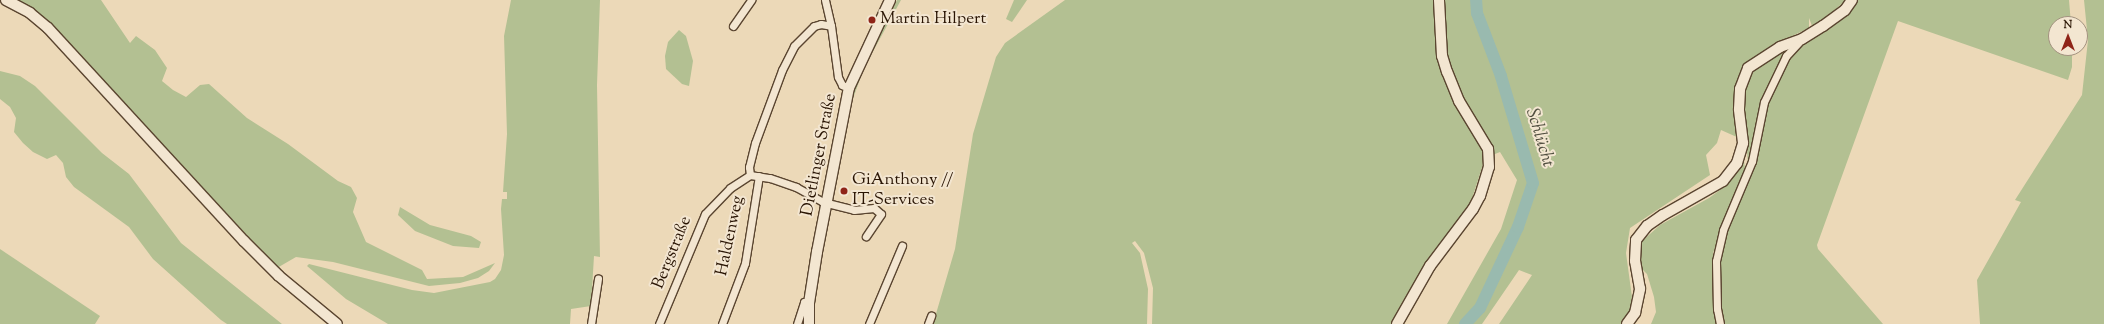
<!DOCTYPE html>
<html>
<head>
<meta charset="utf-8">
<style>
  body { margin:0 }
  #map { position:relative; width:2104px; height:324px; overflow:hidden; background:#ecd9b8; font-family:"Sorts Mill Goudy",serif }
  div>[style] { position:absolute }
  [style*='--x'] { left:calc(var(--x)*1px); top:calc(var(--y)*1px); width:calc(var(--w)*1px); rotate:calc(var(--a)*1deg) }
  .green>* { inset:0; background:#b3c092 }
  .river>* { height:12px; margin:-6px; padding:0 6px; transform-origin:6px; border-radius:6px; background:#99baaf }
  .roads { filter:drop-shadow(1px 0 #5a4530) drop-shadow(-1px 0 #5a4530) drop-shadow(0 1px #5a4530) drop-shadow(0 -1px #5a4530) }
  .street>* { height:7px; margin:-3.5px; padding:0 3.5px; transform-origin:3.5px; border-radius:3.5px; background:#f3e6d1 }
  .secondary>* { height:10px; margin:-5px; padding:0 5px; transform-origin:5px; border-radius:5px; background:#f3e6d1 }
  .dots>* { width:11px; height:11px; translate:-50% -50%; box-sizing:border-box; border:2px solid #f3e6d1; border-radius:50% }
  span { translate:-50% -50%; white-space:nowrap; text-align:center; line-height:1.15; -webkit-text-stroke:4px #f3e6d1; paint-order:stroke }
  .poi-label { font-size:17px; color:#291403 }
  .left { translate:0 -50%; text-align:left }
  .street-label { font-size:17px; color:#291403 }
  .water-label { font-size:18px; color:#504e3f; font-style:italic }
  .north { position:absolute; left:2048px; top:16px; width:40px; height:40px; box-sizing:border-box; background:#f3e6d1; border:1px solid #a2927f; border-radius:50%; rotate:0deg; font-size:11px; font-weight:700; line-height:16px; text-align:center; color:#291403 }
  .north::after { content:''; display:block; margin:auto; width:14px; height:18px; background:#8f2418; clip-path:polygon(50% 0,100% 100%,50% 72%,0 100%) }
</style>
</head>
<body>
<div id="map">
  <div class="green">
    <div style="clip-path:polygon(13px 0,101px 0,130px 43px,136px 36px,155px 50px,167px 68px,162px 81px,173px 90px,186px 97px,200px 85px,209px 84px,247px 118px,288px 144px,338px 181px,351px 187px,357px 198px,353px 212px,366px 242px,422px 270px,427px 279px,463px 277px,495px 263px,489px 271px,478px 278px,460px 283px,429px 286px,333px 262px,296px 257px,277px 268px,122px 101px)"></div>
    <div style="clip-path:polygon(511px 0,600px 0,597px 85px,600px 257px,594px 256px,591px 306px,571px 309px,570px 324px,388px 324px,346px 299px,307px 266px,309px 264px,412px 290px,434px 293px,490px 282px,495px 279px,501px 270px,504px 255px,501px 209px,502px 199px,507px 199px,507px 192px,503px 192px,507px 134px,504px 36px)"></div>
    <div style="clip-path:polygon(897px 0,901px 0,864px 68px,850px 107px,851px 91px,862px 66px)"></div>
    <div style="clip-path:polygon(1014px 0,1027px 0,1012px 22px,1006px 19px)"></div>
    <div style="clip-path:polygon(1065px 0,1846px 0,1819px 24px,1812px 26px,1809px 18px,1809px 28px,1769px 47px,1750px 61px,1743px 70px,1739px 138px,1721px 130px,1717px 143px,1706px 155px,1710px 175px,1630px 228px,1626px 253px,1632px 297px,1630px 314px,1622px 324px,1499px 324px,1532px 275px,1519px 270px,1482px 324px,1447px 324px,1501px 229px,1517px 180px,1500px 152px,1485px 158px,1470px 205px,1393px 324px,1152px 324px,1153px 288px,1144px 253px,1135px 241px,1132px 243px,1140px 253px,1148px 289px,1147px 324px,933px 324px,955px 249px,973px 134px,996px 57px,1005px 43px)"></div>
    <div style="clip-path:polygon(1858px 0,2069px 0,2071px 24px,2056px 24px,2056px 48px,2072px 48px,2072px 67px,2068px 80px,1898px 21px,1817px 245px,1818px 249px,1883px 324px,1723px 324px,1719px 271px,1720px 255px,1728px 227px,1756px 163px,1766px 106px,1788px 58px,1798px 47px,1852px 8px)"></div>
    <div style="clip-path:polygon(2084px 0,2104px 0,2104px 324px,1980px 324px,1977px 280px,2021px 202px,2015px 200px,2082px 95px,2088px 40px)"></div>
    <div style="clip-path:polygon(679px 30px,686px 36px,693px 61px,689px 86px,682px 84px,666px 69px,665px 56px,668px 42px)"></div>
    <div style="clip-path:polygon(1793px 44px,1777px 67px,1748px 165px,1745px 122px,1745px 88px,1755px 69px)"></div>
    <div style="clip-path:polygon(0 71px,20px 76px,35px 86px,102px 153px,129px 174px,181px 243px,282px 324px,227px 324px,221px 320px,153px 259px,129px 227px,74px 187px,66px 177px,63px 163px,56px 155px,47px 159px,33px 152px,23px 143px,14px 132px,16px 118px,10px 107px,0 99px)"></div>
    <div style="clip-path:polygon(1742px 160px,1744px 161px,1745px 169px,1713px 253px,1718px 324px,1651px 324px,1656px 312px,1654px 297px,1647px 274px,1641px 268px,1641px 242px,1660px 225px,1709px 198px,1724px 187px,1736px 173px)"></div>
    <div style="clip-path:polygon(400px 207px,430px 225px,471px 236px,481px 242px,479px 248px,453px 246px,415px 231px,398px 215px)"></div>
    <div style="clip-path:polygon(0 249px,100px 316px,95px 324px,0 324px)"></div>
  </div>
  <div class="river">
    <div style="--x:1465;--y:324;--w:22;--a:-47"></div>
    <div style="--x:1480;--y:308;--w:89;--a:-64.9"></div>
    <div style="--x:1518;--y:227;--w:46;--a:-71.2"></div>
    <div style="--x:1533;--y:183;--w:112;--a:-106.7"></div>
    <div style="--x:1501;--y:76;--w:67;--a:-110.9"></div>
    <div style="--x:1477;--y:13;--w:13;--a:-94"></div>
  </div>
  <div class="roads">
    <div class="street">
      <div style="--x:825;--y:0;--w:27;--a:77"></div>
      <div style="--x:733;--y:26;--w:32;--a:-55"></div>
      <div style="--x:750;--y:175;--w:8;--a:-97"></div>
      <div style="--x:749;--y:167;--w:25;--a:-76"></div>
      <div style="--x:755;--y:143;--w:78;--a:-69.7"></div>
      <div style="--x:782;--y:70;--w:27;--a:-63"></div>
      <div style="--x:794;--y:46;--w:28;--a:-45"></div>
      <div style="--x:814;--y:26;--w:7;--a:-16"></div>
      <div style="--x:821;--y:24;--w:10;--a:11"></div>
      <div style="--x:831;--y:26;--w:51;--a:82.2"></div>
      <div style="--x:838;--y:77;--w:9;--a:63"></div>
      <div style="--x:842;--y:85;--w:8;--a:23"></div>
      <div style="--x:591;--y:324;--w:46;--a:-81.2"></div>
      <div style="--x:659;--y:324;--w:119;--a:-67.3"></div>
      <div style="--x:705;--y:214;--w:36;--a:-46"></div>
      <div style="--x:730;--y:188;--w:24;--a:-33"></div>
      <div style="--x:750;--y:175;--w:20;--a:9"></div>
      <div style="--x:770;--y:178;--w:28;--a:19"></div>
      <div style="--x:796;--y:187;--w:31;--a:29"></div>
      <div style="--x:823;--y:202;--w:32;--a:14"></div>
      <div style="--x:854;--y:210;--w:20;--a:-6"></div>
      <div style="--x:874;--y:208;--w:9;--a:41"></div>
      <div style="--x:881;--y:214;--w:27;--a:124"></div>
      <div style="--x:722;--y:324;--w:65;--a:-69.3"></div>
      <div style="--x:745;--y:263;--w:88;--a:-80.9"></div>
      <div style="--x:797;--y:324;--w:23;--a:-72"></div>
      <div style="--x:804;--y:302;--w:5;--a:11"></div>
      <div style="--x:869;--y:324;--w:85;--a:-67.1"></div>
      <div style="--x:928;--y:324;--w:9;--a:-69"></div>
      <div style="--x:1720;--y:324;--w:15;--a:-101"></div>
      <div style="--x:1717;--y:309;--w:48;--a:-91.2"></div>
      <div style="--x:1716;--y:261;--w:32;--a:-77"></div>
      <div style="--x:1723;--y:230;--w:75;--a:-67.2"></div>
      <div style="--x:1752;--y:161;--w:60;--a:-78.5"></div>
      <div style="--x:1764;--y:102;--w:51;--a:-64.4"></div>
      <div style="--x:1786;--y:56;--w:21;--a:-47"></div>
    </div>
    <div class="secondary">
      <div style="--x:6;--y:0;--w:27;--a:28"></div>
      <div style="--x:30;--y:13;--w:23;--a:40"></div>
      <div style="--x:48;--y:28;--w:289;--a:47.4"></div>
      <div style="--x:244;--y:241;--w:49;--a:45"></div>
      <div style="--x:279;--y:276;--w:75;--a:39.6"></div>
      <div style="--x:809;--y:324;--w:21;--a:-90"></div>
      <div style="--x:809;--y:303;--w:52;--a:-81.1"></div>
      <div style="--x:817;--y:252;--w:167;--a:-79"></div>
      <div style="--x:849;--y:88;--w:97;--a:-65"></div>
      <div style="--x:1397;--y:324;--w:67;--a:-60.4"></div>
      <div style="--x:1430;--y:266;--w:71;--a:-53"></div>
      <div style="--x:1473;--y:209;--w:15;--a:-62"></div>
      <div style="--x:1480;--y:196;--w:30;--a:-73"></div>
      <div style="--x:1489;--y:167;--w:18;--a:-93"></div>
      <div style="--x:1488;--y:149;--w:56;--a:-121.1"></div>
      <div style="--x:1459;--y:101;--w:31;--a:-112"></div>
      <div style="--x:1447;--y:72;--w:17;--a:-107"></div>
      <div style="--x:1442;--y:56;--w:56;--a:-93.1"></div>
      <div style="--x:1627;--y:324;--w:14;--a:-54"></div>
      <div style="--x:1635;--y:313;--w:25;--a:-78"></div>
      <div style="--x:1640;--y:289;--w:28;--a:-100"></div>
      <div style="--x:1635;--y:261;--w:21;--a:-87"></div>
      <div style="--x:1636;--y:240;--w:18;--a:-52"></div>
      <div style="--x:1647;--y:226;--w:19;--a:-35"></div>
      <div style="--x:1663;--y:215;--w:69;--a:-29.5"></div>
      <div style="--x:1723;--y:181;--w:23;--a:-52"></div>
      <div style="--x:1737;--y:163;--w:21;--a:-73"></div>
      <div style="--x:1743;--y:143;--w:34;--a:-97"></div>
      <div style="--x:1739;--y:109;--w:20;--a:-87"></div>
      <div style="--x:1740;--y:89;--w:22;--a:-69"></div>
      <div style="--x:1748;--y:68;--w:38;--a:-33"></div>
      <div style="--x:1780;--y:47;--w:23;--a:-20"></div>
      <div style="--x:1802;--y:39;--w:25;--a:-32"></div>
      <div style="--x:1823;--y:26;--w:27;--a:-36"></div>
      <div style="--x:1845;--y:10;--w:12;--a:-55"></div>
    </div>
  </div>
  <div class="dots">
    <div style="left:872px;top:20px;background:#8f2418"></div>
    <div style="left:844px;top:191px;background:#8f2418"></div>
  </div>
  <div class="poi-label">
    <span class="left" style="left:880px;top:20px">Martin Hilpert</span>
    <span class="left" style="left:852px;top:191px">GiAnthony //<br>IT-Services</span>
  </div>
  <div class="street-label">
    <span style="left:820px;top:155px;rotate:-79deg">Dietlinger Straße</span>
    <span style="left:731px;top:236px;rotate:-78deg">Haldenweg</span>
    <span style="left:673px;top:253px;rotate:-68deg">Bergstraße</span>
  </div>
  <div class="water-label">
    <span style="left:1539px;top:138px;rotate:73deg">Schlücht</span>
  </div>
  <div class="north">N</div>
</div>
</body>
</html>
